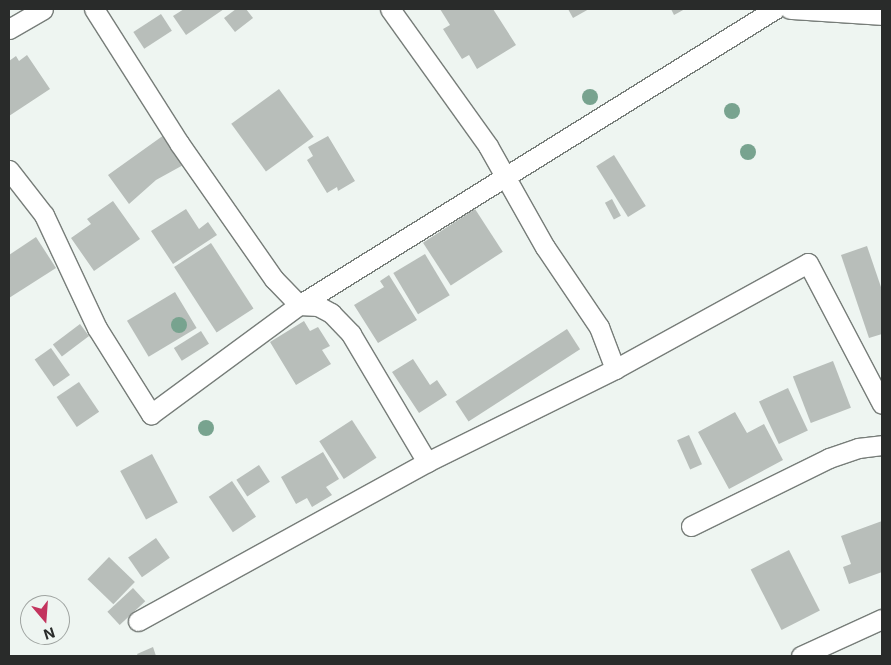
<!DOCTYPE html>
<html>
<head>
<meta charset="utf-8">
<style>
  body { margin:0 }
  #map { position:relative; width:891px; height:665px; overflow:hidden; background:#eef5f1; font-family:Inter,sans-serif }
  div>[style] { position:absolute }
  [style*='--x'] { left:calc(var(--x)*1px); top:calc(var(--y)*1px); width:calc(var(--w)*1px); rotate:calc(var(--a)*1deg) }
  .building>* { inset:0; background:#b8beba; transform-origin:0 0 }
  .roads { filter:drop-shadow(1px 0 #777d79) drop-shadow(-1px 0 #777d79) drop-shadow(0 1px #777d79) drop-shadow(0 -1px #777d79) }
  .minor>* { height:19px; margin:-9.5px; padding:0 9.5px; transform-origin:9.5px; border-radius:9.5px; background:#fff }
  .trees>* { width:16px; height:16px; margin:-8px; border-radius:50%; background:#78a38f }
  span { translate:-50% -50%; white-space:nowrap; text-align:center; line-height:1.15; -webkit-text-stroke:4px #eef5f1; paint-order:stroke }
  .frame { position:absolute; inset:0; border:10px solid #292b2a; pointer-events:none }
  .north { position:absolute; left:20px; top:595px; width:50px; height:50px; box-sizing:border-box; background:#eef5f1; border:1px solid #9fa4a1; border-radius:50%; rotate:162deg; font-size:14px; font-weight:700; line-height:20px; text-align:center; color:#292b2a }
  .north::after { content:''; display:block; margin:auto; width:18px; height:22px; background:#c3345e; clip-path:polygon(50% 0,100% 100%,50% 72%,0 100%) }
</style>
</head>
<body>
<div id="map">
  <div class="building">
    <div style="clip-path:polygon(184px 9px,224px 9px,186px 35px,173px 16px)"></div>
    <div style="clip-path:polygon(236px 9px,246px 9px,253px 18px,235px 32px,224px 18px)"></div>
    <div style="clip-path:polygon(440px 9px,493px 9px,516px 45px,477px 69px,469px 55px,462px 59px,443px 29px,450px 25px)"></div>
    <div style="clip-path:polygon(568px 9px,589px 9px,573px 18px)"></div>
    <div style="clip-path:polygon(671px 9px,685px 9px,674px 15px)"></div>
    <div style="left:161px;top:14px;width:20px;height:33px;rotate:57deg"></div>
    <div style="clip-path:polygon(27px 55px,50px 89px,9px 116px,9px 61px,16px 56px,19px 61px)"></div>
    <div style="left:279px;top:89px;width:59px;height:59px;rotate:54deg"></div>
    <div style="clip-path:polygon(164px 135px,185px 164px,156px 180px,129px 204px,108px 175px)"></div>
    <div style="clip-path:polygon(328px 136px,355px 181px,338px 191px,337px 187px,327px 193px,307px 160px,313px 156px,308px 147px)"></div>
    <div style="left:614px;top:155px;width:60px;height:21px;rotate:58deg"></div>
    <div style="left:612px;top:199px;width:19px;height:8px;rotate:62deg"></div>
    <div style="clip-path:polygon(113px 201px,140px 239px,94px 271px,71px 238px,91px 224px,87px 219px)"></div>
    <div style="clip-path:polygon(186px 209px,199px 229px,208px 222px,217px 235px,173px 264px,151px 231px)"></div>
    <div style="left:475px;top:209px;width:51px;height:62px;rotate:57deg"></div>
    <div style="clip-path:polygon(36px 237px,56px 268px,9px 298px,9px 255px)"></div>
    <div style="left:211px;top:243px;width:78px;height:44px;rotate:57deg"></div>
    <div style="clip-path:polygon(867px 246px,882px 290px,882px 334px,869px 338px,841px 255px)"></div>
    <div style="left:425px;top:254px;width:48px;height:37px;rotate:59deg"></div>
    <div style="clip-path:polygon(389px 275px,417px 320px,378px 343px,354px 305px,384px 287px,380px 281px)"></div>
    <div style="left:175px;top:292px;width:42px;height:56px;rotate:59deg"></div>
    <div style="clip-path:polygon(304px 321px,310px 331px,318px 327px,330px 346px,322px 350px,331px 364px,296px 385px,270px 342px)"></div>
    <div style="left:80px;top:324px;width:15px;height:34px;rotate:53deg"></div>
    <div style="left:567px;top:329px;width:24px;height:133px;rotate:57deg"></div>
    <div style="left:201px;top:331px;width:15px;height:32px;rotate:58deg"></div>
    <div style="left:51px;top:348px;width:33px;height:20px;rotate:55deg"></div>
    <div style="clip-path:polygon(413px 359px,430px 385px,437px 380px,447px 395px,419px 413px,392px 372px)"></div>
    <div style="left:833px;top:361px;width:50px;height:43px;rotate:69deg"></div>
    <div style="left:79px;top:382px;width:36px;height:27px;rotate:56deg"></div>
    <div style="left:788px;top:388px;width:47px;height:32px;rotate:65deg"></div>
    <div style="clip-path:polygon(735px 412px,747px 433px,764px 424px,783px 460px,729px 489px,698px 432px)"></div>
    <div style="left:352px;top:420px;width:45px;height:39px;rotate:57deg"></div>
    <div style="left:689px;top:435px;width:32px;height:13px;rotate:66deg"></div>
    <div style="clip-path:polygon(323px 452px,339px 479px,326px 487px,332px 495px,312px 507px,307px 498px,296px 504px,281px 477px)"></div>
    <div style="left:152px;top:454px;width:55px;height:36px;rotate:62deg"></div>
    <div style="left:259px;top:465px;width:20px;height:27px;rotate:57deg"></div>
    <div style="left:232px;top:481px;width:43px;height:28px;rotate:56deg"></div>
    <div style="clip-path:polygon(882px 521px,882px 572px,849px 584px,843px 567px,851px 564px,841px 536px)"></div>
    <div style="left:156px;top:538px;width:24px;height:34px;rotate:55deg"></div>
    <div style="left:789px;top:550px;width:68px;height:43px;rotate:63deg"></div>
    <div style="left:109px;top:557px;width:36px;height:31px;rotate:44deg"></div>
    <div style="left:133px;top:588px;width:18px;height:35px;rotate:47deg"></div>
    <div style="clip-path:polygon(153px 647px,156px 656px,138px 656px,137px 654px)"></div>
  </div>
  <div class="roads">
    <div class="minor">
      <div style="--x:94;--y:9;--w:159;--a:57.6"></div>
      <div style="--x:179;--y:143;--w:166;--a:55.1"></div>
      <div style="--x:274;--y:279;--w:36;--a:46"></div>
      <div style="--x:299;--y:305;--w:19;--a:3"></div>
      <div style="--x:318;--y:306;--w:15;--a:28"></div>
      <div style="--x:331;--y:313;--w:29;--a:46"></div>
      <div style="--x:351;--y:334;--w:149;--a:59.3"></div>
      <div style="--x:390;--y:9;--w:168;--a:54.4"></div>
      <div style="--x:488;--y:146;--w:116;--a:60.6"></div>
      <div style="--x:545;--y:247;--w:97;--a:56"></div>
      <div style="--x:599;--y:327;--w:45;--a:69.1"></div>
      <div style="--x:790;--y:9;--w:92;--a:3.7"></div>
      <div style="--x:9;--y:29;--w:39;--a:-30"></div>
      <div style="--x:9;--y:170;--w:57;--a:52.1"></div>
      <div style="--x:44;--y:215;--w:125;--a:64.9"></div>
      <div style="--x:97;--y:328;--w:102;--a:57.9"></div>
      <div style="--x:151;--y:414;--w:184;--a:-36.4"></div>
      <div style="--x:299;--y:305;--w:561;--a:-31.88"></div>
      <div style="--x:691;--y:526;--w:154;--a:-26.2"></div>
      <div style="--x:829;--y:458;--w:31;--a:-19"></div>
      <div style="--x:858;--y:448;--w:24;--a:-7"></div>
      <div style="--x:138;--y:621;--w:330;--a:-28.8"></div>
      <div style="--x:427;--y:462;--w:210;--a:-26.3"></div>
      <div style="--x:615;--y:369;--w:220;--a:-28.8"></div>
      <div style="--x:808;--y:263;--w:159;--a:62.3"></div>
      <div style="--x:801;--y:656;--w:89;--a:-24.6"></div>
    </div>
  </div>
  <div class="trees">
    <div style="left:590px;top:97px"></div>
    <div style="left:732px;top:111px"></div>
    <div style="left:748px;top:152px"></div>
    <div style="left:179px;top:325px"></div>
    <div style="left:206px;top:428px"></div>
  </div>
  <div class="frame"></div>
  <div class="north">N</div>
</div>
</body>
</html>
